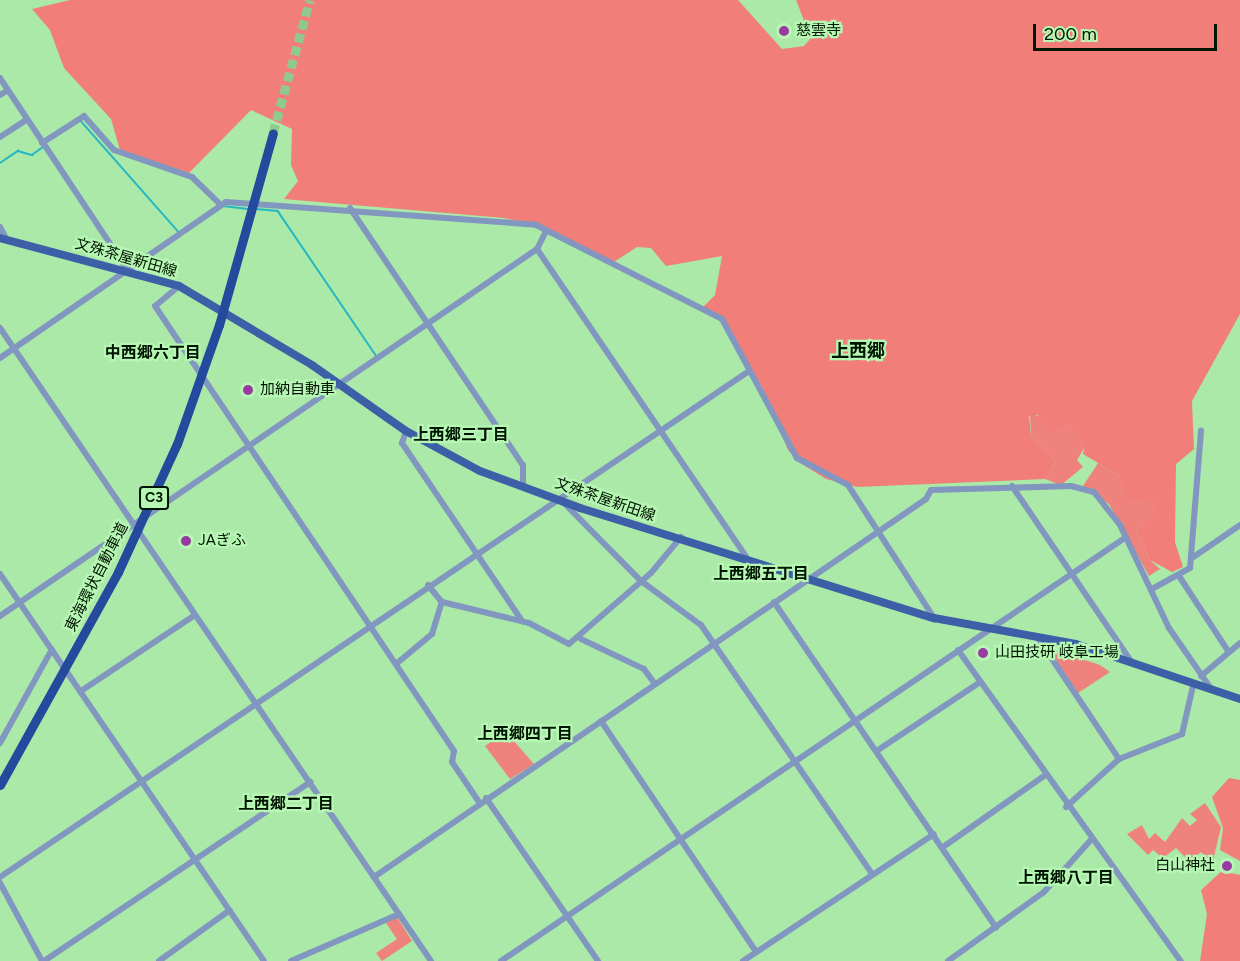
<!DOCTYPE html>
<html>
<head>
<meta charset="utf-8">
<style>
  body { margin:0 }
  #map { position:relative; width:1240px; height:961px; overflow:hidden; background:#aae9a8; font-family:Figtree,"Noto Sans JP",sans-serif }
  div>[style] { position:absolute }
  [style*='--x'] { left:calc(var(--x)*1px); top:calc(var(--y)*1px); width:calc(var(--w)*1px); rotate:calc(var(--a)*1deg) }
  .green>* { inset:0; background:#f0827d }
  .forest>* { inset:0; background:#f27e79 }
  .stream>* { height:1.5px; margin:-0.75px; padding:0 0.75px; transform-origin:0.75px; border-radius:0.75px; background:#25b7c3 }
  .highway-tunnel>* { height:9px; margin-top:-4.5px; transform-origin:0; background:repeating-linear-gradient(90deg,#90c98f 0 9px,transparent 0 13.5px) }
  .minor>* { height:6px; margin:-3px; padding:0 3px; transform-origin:3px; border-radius:3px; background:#8297bf }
  .major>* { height:8px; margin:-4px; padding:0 4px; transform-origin:4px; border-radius:4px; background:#3d5fa7 }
  .highway>* { height:9px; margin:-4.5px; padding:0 4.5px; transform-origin:4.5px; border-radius:4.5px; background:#24499d }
  .dots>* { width:16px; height:16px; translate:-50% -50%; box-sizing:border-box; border:3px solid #b7f7b4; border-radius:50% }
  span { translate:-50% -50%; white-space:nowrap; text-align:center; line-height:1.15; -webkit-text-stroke:4.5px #b7f7b4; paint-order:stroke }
  .shield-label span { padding:2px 4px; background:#b7f7b4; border:2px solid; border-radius:4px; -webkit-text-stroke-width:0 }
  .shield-label { font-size:14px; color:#001501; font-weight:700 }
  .poi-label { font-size:15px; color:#001501 }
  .left { translate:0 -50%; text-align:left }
  .right { translate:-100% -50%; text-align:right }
  .street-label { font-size:15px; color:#001501 }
  .neighbourhood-label { font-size:16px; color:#001501; font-weight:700 }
  .quarter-label { font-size:18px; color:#001501; font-weight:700 }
  .scale { position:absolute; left:1033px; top:24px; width:184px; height:27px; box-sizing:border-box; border:3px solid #001501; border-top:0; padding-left:8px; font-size:18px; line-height:21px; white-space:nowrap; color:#001501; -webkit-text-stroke:4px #b7f7b4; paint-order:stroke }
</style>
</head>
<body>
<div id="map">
  <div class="green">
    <div style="clip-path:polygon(1030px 414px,1069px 423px,1086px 445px,1077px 460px,1083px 467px,1061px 485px,1045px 479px,1056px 462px,1031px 436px)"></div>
    <div style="clip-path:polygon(1098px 463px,1120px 476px,1130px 497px,1155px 504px,1155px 517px,1136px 529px,1150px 560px,1160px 569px,1149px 576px,1109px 504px,1083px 486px)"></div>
    <div style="clip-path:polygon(1048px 648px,1100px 665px,1110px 672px,1078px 693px)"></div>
    <div style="clip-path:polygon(506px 732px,534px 764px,510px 779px,485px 746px)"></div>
    <div style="clip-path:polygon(1205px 803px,1221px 827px,1212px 865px,1201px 852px,1190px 862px,1176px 848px,1163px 858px,1153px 850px,1148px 855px,1127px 834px,1142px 825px,1149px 839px,1155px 833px,1165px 842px,1182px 818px,1190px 826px,1197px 820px,1190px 814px)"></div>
    <div style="clip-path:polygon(397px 917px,412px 941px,382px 961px,376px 953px,397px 939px,386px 923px)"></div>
  </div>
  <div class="forest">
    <div style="clip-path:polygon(70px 0,738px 0,782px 49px,804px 46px,811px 38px,796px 0,1240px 0,1240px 314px,1192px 401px,1194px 449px,1176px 464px,1175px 542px,1183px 567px,1172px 572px,1150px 560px,1136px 529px,1154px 517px,1155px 504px,1127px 498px,1120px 476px,1083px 454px,1085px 445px,1069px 423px,1050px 432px,1038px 415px,1029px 416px,1031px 436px,1056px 462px,1045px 479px,857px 487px,826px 479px,802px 464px,788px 450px,761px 385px,724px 322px,701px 309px,715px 295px,722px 256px,666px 266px,651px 248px,637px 247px,614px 262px,543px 227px,504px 218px,284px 199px,298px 181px,291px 165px,292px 129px,251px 110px,189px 173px,120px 150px,111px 119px,64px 68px,50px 30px,32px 9px)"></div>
    <div style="clip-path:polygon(1229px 778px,1240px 780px,1240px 861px,1220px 850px,1223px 828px,1212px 797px)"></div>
    <div style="clip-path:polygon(1222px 871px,1240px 875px,1240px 961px,1200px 961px,1207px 914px,1201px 890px)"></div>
  </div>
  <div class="stream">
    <div style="--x:81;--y:121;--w:148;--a:48.6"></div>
    <div style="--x:0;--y:163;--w:22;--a:-34"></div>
    <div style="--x:18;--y:151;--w:15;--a:16"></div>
    <div style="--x:32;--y:155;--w:14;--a:-36"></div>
    <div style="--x:223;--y:206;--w:25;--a:7"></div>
    <div style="--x:256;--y:209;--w:22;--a:5"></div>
    <div style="--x:278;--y:211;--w:174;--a:55.8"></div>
  </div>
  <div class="highway-tunnel">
    <div style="--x:273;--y:133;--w:138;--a:-74.5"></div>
  </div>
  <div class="minor">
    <div style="--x:0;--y:78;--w:232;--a:56.4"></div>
    <div style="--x:0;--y:95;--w:9;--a:-32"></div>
    <div style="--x:0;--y:137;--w:31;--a:-33"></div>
    <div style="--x:42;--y:143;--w:50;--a:-32.7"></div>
    <div style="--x:84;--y:116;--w:45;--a:48.6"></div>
    <div style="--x:114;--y:150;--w:83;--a:19.1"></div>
    <div style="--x:192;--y:177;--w:40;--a:44"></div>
    <div style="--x:350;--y:208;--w:310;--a:56.1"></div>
    <div style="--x:523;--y:465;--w:20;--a:90"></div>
    <div style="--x:0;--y:227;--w:15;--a:62"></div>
    <div style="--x:537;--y:249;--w:372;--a:55.8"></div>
    <div style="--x:179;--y:286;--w:31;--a:140"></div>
    <div style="--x:155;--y:306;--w:536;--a:56.1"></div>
    <div style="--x:454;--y:751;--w:11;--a:100"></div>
    <div style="--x:452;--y:762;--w:48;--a:56"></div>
    <div style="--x:0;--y:328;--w:766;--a:55.75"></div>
    <div style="--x:0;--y:358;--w:275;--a:-34.6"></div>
    <div style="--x:226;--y:202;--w:311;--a:4.2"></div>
    <div style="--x:536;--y:225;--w:208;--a:26.8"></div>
    <div style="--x:722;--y:319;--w:158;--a:61.7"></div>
    <div style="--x:797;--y:458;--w:58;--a:27.9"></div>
    <div style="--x:848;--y:485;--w:158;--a:57.1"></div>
    <div style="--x:406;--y:431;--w:13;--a:108"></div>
    <div style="--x:402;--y:443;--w:215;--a:56"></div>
    <div style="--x:1012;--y:486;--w:215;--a:55.8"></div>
    <div style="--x:565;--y:504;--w:108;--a:45.4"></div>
    <div style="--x:641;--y:581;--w:74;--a:36.3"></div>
    <div style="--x:701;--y:625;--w:302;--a:55.5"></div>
    <div style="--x:1192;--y:558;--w:58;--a:-34.5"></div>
    <div style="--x:0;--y:574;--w:468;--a:55.7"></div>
    <div style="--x:1179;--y:576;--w:90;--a:56.8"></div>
    <div style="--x:428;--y:585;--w:22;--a:51"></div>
    <div style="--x:442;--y:602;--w:89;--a:13.6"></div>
    <div style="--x:529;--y:623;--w:45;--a:27.7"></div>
    <div style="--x:569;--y:644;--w:108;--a:-40.9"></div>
    <div style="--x:651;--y:573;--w:47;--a:-50.2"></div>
    <div style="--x:1152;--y:589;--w:43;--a:-28.9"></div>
    <div style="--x:1190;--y:568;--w:138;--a:-85.4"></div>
    <div style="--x:774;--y:602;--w:394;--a:55.7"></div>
    <div style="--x:0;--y:616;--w:650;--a:-34.35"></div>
    <div style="--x:537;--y:249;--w:18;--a:-63"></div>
    <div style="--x:1038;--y:638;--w:146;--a:56.2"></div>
    <div style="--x:581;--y:639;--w:70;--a:25.5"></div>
    <div style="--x:644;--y:669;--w:17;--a:54"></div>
    <div style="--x:958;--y:650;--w:383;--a:54.4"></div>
    <div style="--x:396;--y:664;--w:47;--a:-39.8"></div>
    <div style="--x:432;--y:634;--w:34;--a:-73"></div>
    <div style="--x:1201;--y:676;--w:51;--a:-40.2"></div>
    <div style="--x:81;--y:691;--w:137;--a:-33.7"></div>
    <div style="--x:601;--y:721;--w:278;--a:56.1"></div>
    <div style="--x:0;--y:743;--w:107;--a:-61"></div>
    <div style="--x:878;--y:750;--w:121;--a:-33.6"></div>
    <div style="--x:486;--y:798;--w:198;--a:55.5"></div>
    <div style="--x:1066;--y:807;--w:72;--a:-42.2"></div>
    <div style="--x:1119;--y:759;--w:68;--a:-21.6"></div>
    <div style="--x:1182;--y:734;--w:49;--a:-77.1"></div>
    <div style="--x:943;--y:847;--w:123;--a:-35.1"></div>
    <div style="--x:0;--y:877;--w:904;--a:-34.04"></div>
    <div style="--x:374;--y:877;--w:669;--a:-34.4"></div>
    <div style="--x:926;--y:499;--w:10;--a:-61"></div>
    <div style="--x:931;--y:490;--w:140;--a:-1.6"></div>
    <div style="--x:1071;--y:486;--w:24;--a:15"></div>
    <div style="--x:1094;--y:492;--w:42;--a:51.8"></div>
    <div style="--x:1120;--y:525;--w:114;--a:64.6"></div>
    <div style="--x:1169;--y:628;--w:75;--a:55.3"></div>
    <div style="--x:0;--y:883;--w:89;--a:61.7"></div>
    <div style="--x:44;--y:961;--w:321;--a:-33.9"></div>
    <div style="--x:159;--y:961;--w:87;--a:-35.7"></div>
    <div style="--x:291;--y:961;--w:118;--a:-23.5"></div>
    <div style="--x:501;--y:961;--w:755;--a:-34.15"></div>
    <div style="--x:743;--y:961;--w:229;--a:-33.6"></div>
    <div style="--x:948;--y:961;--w:118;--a:-35.7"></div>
    <div style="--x:1044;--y:892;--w:69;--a:-48"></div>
  </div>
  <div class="major">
    <div style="--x:0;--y:238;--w:185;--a:15"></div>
    <div style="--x:179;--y:286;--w:155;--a:30.7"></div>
    <div style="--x:312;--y:365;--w:115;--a:35.1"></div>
    <div style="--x:406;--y:431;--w:84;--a:28.4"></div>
    <div style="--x:480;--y:471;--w:107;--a:20.3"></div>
    <div style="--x:580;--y:508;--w:371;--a:17.3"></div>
    <div style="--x:934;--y:618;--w:144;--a:10.4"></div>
    <div style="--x:1076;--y:644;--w:173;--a:18.5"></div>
  </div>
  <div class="highway">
    <div style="--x:0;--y:785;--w:244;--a:-61"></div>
    <div style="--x:118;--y:572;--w:141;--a:-65.3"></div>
    <div style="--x:177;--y:444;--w:126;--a:-70.6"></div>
    <div style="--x:219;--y:325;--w:199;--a:-74.3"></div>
  </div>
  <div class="dots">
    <div style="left:784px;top:31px;background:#993aa3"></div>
    <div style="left:248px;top:390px;background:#993aa3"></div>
    <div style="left:186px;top:541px;background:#993aa3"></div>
    <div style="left:983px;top:653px;background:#993aa3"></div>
    <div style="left:1227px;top:866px;background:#993aa3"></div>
  </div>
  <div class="shield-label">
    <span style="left:154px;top:498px">C3</span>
  </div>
  <div class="poi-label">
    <span class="left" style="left:796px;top:31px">慈雲寺</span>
    <span class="left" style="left:260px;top:390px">加納自動車</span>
    <span class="left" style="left:198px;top:541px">JAぎふ</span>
    <span class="left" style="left:995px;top:653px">山田技研 岐阜工場</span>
    <span class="right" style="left:1215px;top:866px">白山神社</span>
  </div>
  <div class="street-label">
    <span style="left:126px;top:258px;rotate:16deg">文殊茶屋新田線</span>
    <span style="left:605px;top:500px;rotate:19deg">文殊茶屋新田線</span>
    <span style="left:97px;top:577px;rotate:-63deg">東海環状自動車道</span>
  </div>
  <div class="neighbourhood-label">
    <span style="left:153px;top:353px">中西郷六丁目</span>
    <span style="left:461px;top:435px">上西郷三丁目</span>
    <span style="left:761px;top:574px">上西郷五丁目</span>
    <span style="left:525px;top:734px">上西郷四丁目</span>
    <span style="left:286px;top:804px">上西郷二丁目</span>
    <span style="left:1066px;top:878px">上西郷八丁目</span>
  </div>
  <div class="quarter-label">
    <span style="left:858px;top:351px">上西郷</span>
  </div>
  <div class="scale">200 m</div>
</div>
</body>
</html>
